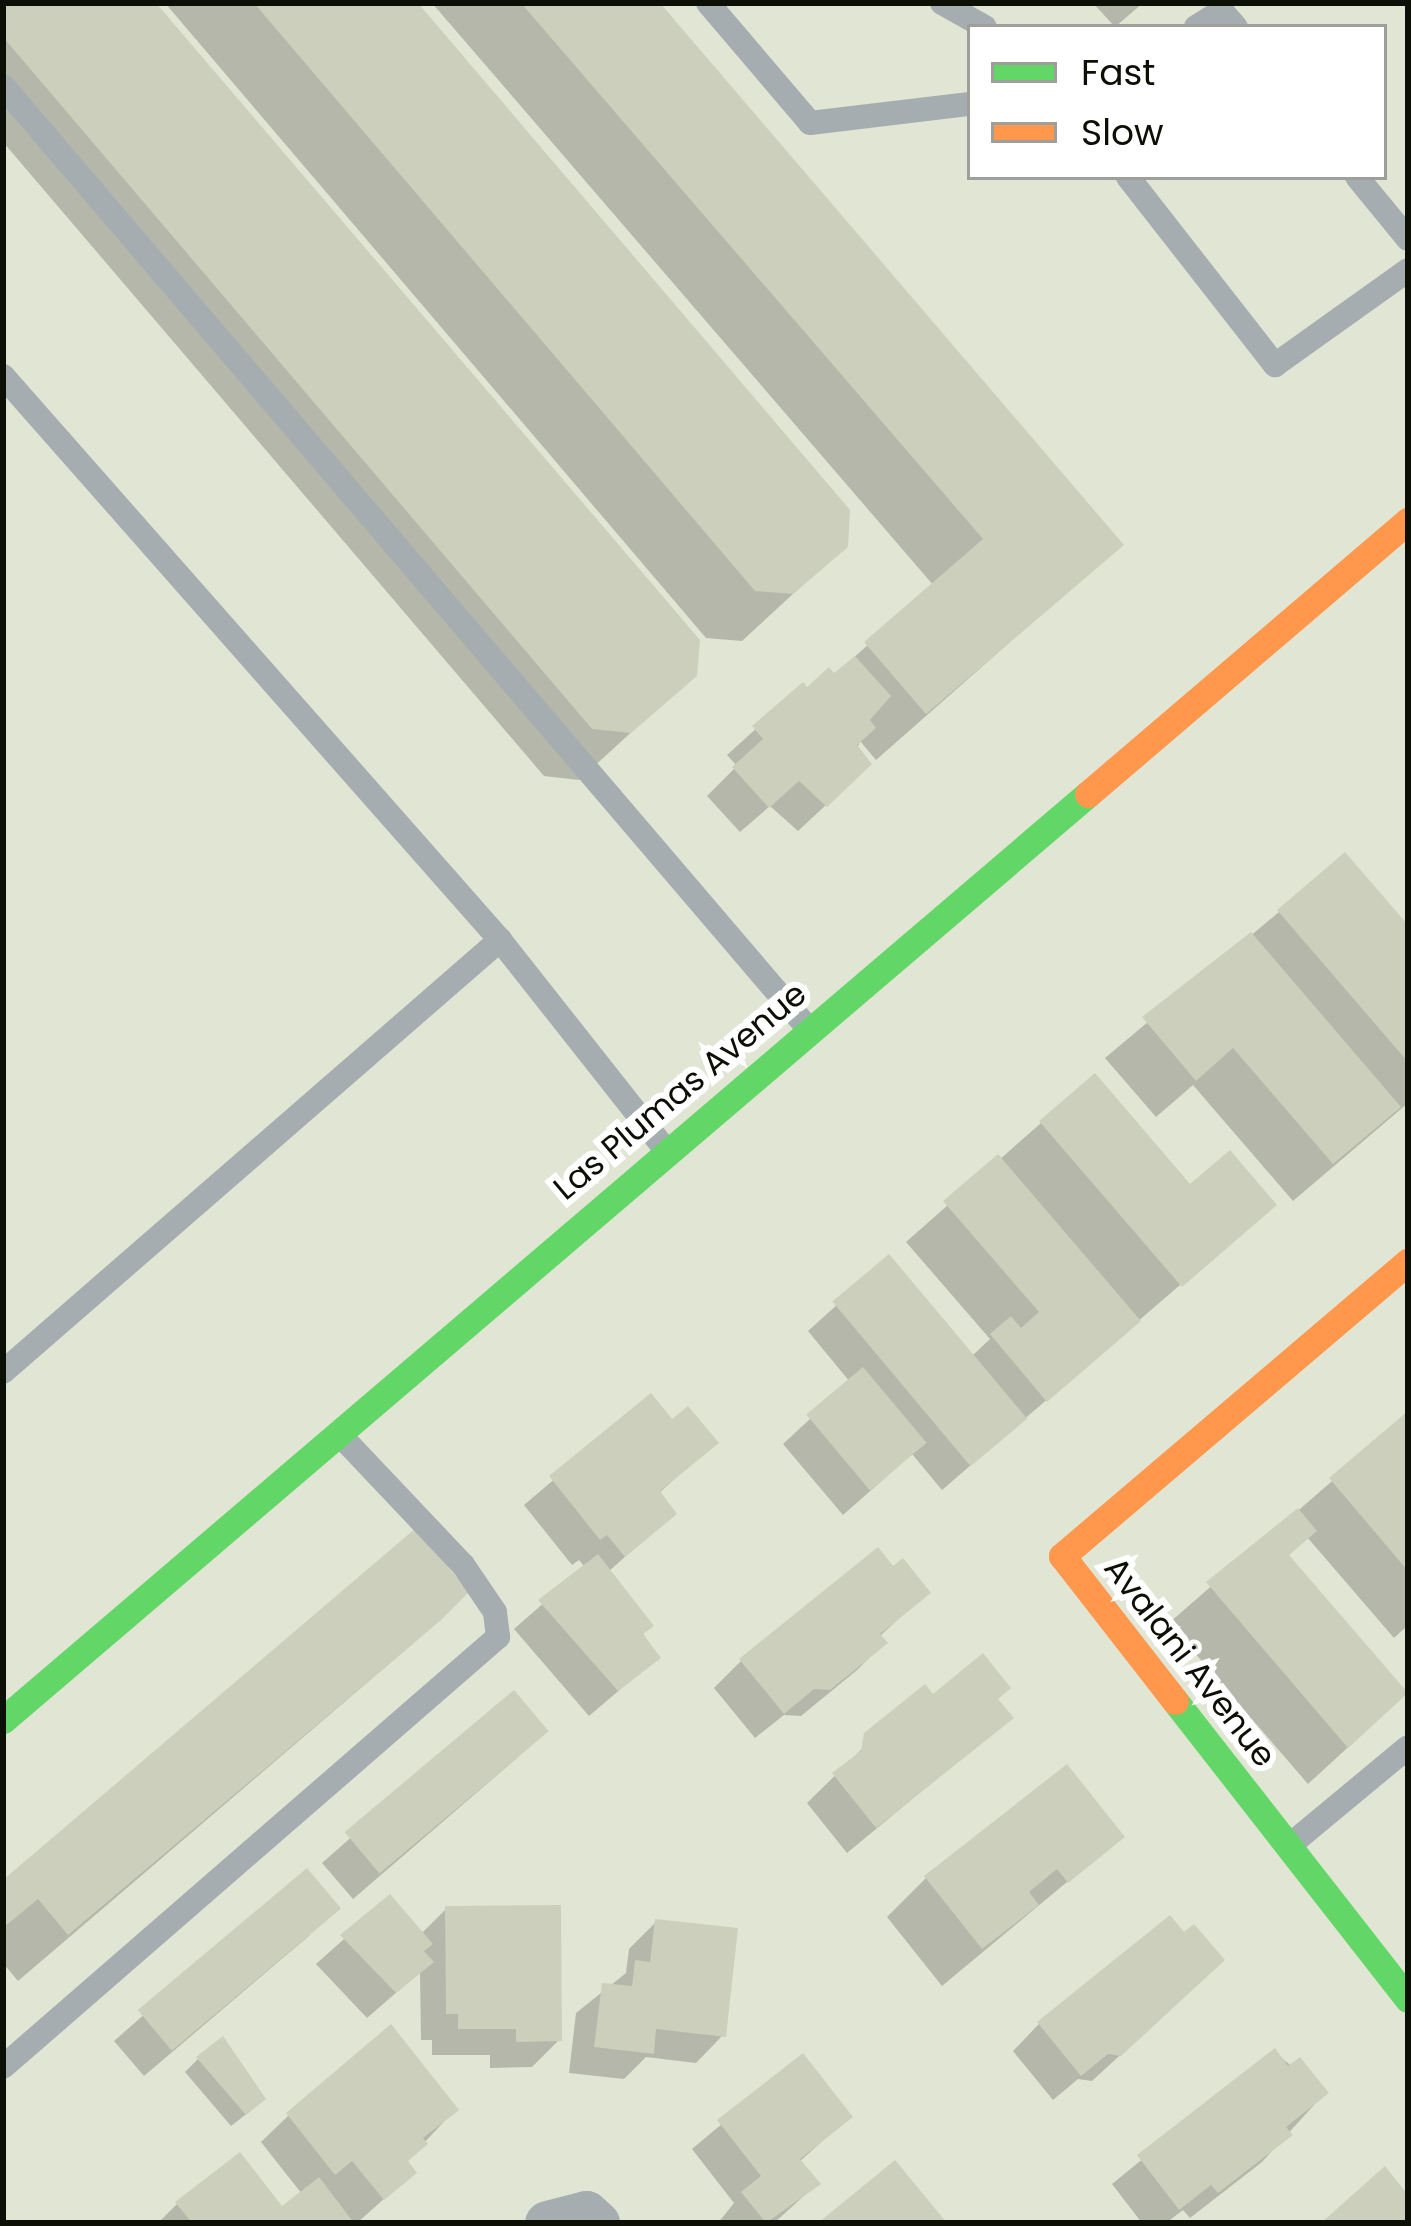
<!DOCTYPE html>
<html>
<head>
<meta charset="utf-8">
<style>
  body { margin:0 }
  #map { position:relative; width:1411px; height:2226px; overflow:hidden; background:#e1e5d4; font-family:Poppins,sans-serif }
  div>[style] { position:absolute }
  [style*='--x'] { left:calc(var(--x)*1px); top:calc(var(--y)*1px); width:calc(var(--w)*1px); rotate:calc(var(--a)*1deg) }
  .shadow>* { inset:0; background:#0003 }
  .building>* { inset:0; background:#cbcfbb; transform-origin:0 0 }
  .lane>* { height:24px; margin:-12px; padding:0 12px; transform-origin:12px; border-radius:12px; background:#a6adb0 }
  .street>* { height:45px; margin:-22.5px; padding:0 22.5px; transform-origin:22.5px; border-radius:22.5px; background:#a6adb0 }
  .fast>* { height:27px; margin:-13.5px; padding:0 13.5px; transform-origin:13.5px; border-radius:13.5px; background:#63d668 }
  .slow>* { height:27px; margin:-13.5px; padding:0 13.5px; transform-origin:13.5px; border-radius:13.5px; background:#ff974d }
  span { translate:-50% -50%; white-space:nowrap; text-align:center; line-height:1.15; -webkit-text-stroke:12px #fff; paint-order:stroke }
  .street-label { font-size:33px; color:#0c0f05 }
  .frame { position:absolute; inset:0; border:6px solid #0c0f05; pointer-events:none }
  .legend { position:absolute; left:967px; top:24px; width:420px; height:156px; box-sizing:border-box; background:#fff; border:3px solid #9e9f9b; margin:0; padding:15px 21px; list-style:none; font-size:36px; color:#0c0f05 }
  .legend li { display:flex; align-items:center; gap:24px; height:60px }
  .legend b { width:60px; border:3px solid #9e9f9b }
</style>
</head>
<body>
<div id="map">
  <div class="shadow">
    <div style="clip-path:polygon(3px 3px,153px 3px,694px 675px,579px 780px,544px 776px,3px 142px)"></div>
    <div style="clip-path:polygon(165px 3px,414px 3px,845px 546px,742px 641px,706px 638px)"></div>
    <div style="clip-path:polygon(432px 3px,657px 3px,1120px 545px,876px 760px,860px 741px,841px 791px,798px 831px,770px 806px,740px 832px,707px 796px,737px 766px,727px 755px,802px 687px,806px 692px,833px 676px,934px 586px)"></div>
    <div style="clip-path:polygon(1093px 3px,1143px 3px,1115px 27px)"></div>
    <div style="clip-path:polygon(1279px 912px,1408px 930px,1408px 1103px,1293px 1201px,1193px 1085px,1156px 1117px,1105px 1058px)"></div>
    <div style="clip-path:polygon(1041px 1123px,1190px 1188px,1273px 1205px,942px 1490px,912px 1454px,843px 1515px,783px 1444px,850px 1382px,808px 1331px,889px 1258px,972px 1356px,990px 1339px,906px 1242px)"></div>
    <div style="clip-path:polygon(651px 1397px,671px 1423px,715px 1442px,658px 1494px,673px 1514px,608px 1572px,657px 1658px,589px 1716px,514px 1629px,585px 1567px,579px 1560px,572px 1565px,524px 1505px)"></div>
    <div style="clip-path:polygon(1408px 1415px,1408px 1625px,1394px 1638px,1307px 1537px,1287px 1557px,1405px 1695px,1308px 1784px,1169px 1623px)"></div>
    <div style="clip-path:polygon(893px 1570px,927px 1592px,879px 1637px,884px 1643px,857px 1670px,801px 1716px,784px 1715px,755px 1738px,714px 1688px,741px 1661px)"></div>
    <div style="clip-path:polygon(417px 1640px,18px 1981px,3px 1963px,3px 1884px)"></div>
    <div style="clip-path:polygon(924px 1688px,932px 1698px,995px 1700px,1010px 1718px,847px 1853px,807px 1803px)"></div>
    <div style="clip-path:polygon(514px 1694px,518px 1757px,353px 1899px,322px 1863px)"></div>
    <div style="clip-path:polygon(1121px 1837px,942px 1986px,887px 1917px,926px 1878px)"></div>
    <div style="clip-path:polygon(307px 1872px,310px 1935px,144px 2076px,114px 2041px)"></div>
    <div style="clip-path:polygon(390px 1898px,421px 1934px,446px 1909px,559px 2040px,532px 2067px,490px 2068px,490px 2055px,432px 2055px,432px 2040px,421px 2040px,420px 1972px,367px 2018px,316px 1964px)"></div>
    <div style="clip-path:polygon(656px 1922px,723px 2035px,696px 2063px,646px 2057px,624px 2079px,569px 2073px,576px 2013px,626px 1973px,629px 1949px)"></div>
    <div style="clip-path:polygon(1194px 1987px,1092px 2081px,1078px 2079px,1053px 2100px,1013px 2051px,1039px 2024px)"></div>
    <div style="clip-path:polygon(1274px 2052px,1325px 2093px,1262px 2162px,1190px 2218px,1183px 2210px,1166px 2223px,1142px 2223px,1112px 2184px)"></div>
    <div style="clip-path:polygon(802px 2057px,849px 2117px,799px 2162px,817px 2184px,774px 2223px,718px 2223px,734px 2203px,692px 2149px)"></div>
    <div style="clip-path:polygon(198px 2059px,249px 2112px,231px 2126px,185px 2072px)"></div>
    <div style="clip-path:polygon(455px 2110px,405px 2163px,413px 2173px,357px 2223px,158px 2223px,177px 2204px,281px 2210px,302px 2194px,261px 2142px,288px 2116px)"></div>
  </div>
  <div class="building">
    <div style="clip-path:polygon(3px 3px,156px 3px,700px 640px,697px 676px,631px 733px,592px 729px,3px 37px)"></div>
    <div style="clip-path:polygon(254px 3px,418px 3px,850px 510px,848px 547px,793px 594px,755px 591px)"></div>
    <div style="clip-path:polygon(521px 3px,660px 3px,1124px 545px,926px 714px,864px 642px,983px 539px)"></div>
    <div style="clip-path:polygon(855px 656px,891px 696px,870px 720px,876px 728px,857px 745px,872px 764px,827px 807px,799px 781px,769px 808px,732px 767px,763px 739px,752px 726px,803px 682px,807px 687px,829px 667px,834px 673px)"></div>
    <div style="clip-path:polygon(1345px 852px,1408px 925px,1408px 1062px,1277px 910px)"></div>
    <div style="clip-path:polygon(1251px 932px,1401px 1107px,1333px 1164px,1233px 1048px,1196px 1081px,1142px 1017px)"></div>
    <div style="clip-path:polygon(1095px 1073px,1190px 1184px,1230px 1150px,1277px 1205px,1182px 1287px,1039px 1121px)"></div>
    <div style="clip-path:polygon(998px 1154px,1141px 1321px,1047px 1402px,990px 1334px,1011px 1316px,1021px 1328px,1039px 1312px,943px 1201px)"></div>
    <div style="left:889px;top:1254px;width:215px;height:74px;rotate:50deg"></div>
    <div style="left:863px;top:1367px;width:99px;height:74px;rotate:50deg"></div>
    <div style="clip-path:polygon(651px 1393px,672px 1419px,688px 1406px,719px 1443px,660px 1491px,677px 1514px,625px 1557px,607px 1535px,600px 1540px,549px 1476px)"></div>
    <div style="clip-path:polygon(1408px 1411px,1408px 1571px,1329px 1478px)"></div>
    <div style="clip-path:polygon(1298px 1508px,1317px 1531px,1289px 1555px,1408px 1693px,1348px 1748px,1206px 1582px)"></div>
    <div style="clip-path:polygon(416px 1528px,469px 1592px,441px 1620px,68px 1935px,38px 1899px,3px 1928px,3px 1880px)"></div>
    <div style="clip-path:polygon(878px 1547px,893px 1566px,903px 1558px,931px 1593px,880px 1634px,888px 1643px,830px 1690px,814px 1689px,784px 1714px,739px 1659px)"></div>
    <div style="clip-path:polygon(598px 1554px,654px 1626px,643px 1634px,661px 1658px,618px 1691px,538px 1600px)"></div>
    <div style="clip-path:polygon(983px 1653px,1011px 1688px,998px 1699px,1014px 1718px,876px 1828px,832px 1773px,861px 1751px,864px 1733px,925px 1684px,933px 1694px)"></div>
    <div style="left:514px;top:1690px;width:54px;height:221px;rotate:50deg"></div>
    <div style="clip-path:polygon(1067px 1764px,1125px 1837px,1068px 1883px,1057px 1869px,1029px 1892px,1039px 1905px,982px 1949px,924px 1876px)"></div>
    <div style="left:307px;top:1868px;width:53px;height:221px;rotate:50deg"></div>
    <div style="clip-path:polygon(390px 1894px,433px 1944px,424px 1951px,434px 1962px,396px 1993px,340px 1935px)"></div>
    <div style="clip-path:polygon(561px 1905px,562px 2041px,516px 2042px,516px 2029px,458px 2029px,458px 2014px,446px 2014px,445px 1906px)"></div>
    <div style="clip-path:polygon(1170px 1915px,1184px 1932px,1194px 1924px,1225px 1960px,1121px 2056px,1108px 2054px,1081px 2076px,1037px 2022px)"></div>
    <div style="clip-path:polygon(655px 1919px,738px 1928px,726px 2037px,656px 2029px,654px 2054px,594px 2047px,602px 1983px,632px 1986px,635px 1960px,650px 1962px)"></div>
    <div style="clip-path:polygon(391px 2024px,459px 2110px,423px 2138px,428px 2144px,408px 2161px,417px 2173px,384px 2200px,352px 2161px,335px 2175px,286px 2113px)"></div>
    <div style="clip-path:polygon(223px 2036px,266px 2099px,246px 2115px,196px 2057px)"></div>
    <div style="clip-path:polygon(1275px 2048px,1288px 2066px,1300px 2057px,1329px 2093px,1286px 2127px,1293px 2135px,1218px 2193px,1211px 2185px,1179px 2210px,1137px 2155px)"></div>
    <div style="clip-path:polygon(803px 2053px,853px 2117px,800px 2159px,821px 2184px,766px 2223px,741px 2192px,761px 2176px,717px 2120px)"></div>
    <div style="clip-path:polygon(240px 2152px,282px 2206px,319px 2177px,354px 2223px,192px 2223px,175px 2202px)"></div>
    <div style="clip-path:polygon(895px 2160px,947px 2223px,818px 2223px)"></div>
    <div style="clip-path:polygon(1385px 2166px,1408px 2195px,1408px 2223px,1321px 2223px)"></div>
  </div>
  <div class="lane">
    <div style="--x:708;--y:3;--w:157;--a:49.6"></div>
    <div style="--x:810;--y:123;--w:161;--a:-6.8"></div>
    <div style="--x:942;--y:3;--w:49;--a:29.2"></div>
    <div style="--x:1196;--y:27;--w:31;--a:-32"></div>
    <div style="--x:1222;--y:11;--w:21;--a:49"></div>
    <div style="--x:3;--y:86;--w:1238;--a:49.49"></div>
    <div style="--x:1128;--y:177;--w:239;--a:52"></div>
    <div style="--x:1275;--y:365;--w:163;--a:-35.5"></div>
    <div style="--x:1357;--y:177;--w:80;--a:50.6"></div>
    <div style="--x:3;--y:376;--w:752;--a:48.61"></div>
    <div style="--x:3;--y:1372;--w:659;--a:-41"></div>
    <div style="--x:500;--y:940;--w:268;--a:51.7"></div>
    <div style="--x:1290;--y:1845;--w:153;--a:-39.7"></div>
    <div style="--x:3;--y:2067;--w:656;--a:-40.98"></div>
    <div style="--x:498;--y:1637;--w:25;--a:-97"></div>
    <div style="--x:495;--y:1612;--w:57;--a:-124.2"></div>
    <div style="--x:463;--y:1565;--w:178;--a:-133.4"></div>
  </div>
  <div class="street">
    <div style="--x:547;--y:2223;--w:40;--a:-14.4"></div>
    <div style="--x:586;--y:2213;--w:15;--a:42"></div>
  </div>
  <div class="fast">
    <div style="--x:1175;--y:1701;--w:378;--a:52"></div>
    <div style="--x:3;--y:1720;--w:1426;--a:-40.48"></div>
  </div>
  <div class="slow">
    <div style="--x:1088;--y:794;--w:421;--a:-40.5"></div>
    <div style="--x:1175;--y:1701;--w:184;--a:-127.9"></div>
    <div style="--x:1062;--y:1556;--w:454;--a:-40.4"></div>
  </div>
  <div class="street-label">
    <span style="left:680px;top:1091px;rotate:-40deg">Las Plumas Avenue</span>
    <span style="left:1190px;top:1662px;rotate:52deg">Avalani Avenue</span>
  </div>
  <div class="frame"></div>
  <ul class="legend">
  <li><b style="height:15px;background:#63d668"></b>Fast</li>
  <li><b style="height:15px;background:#ff974d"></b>Slow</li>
  </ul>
</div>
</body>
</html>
